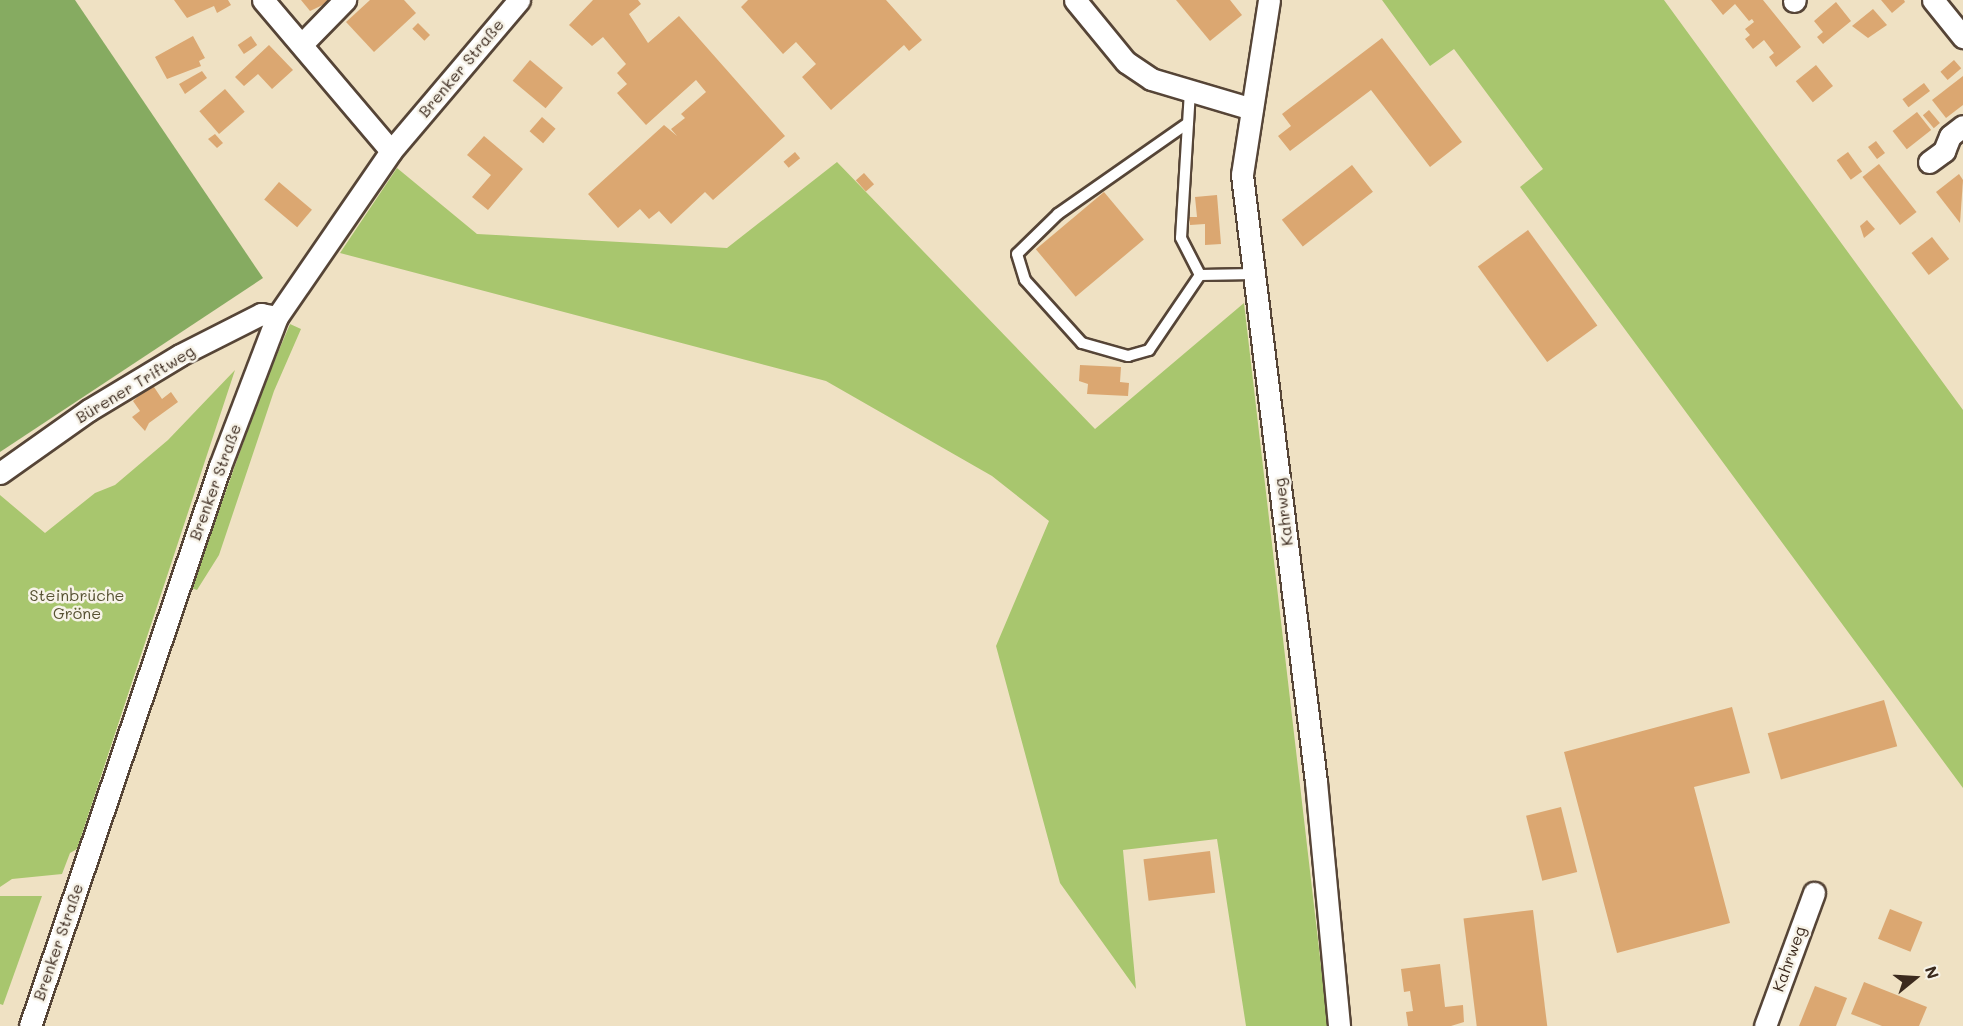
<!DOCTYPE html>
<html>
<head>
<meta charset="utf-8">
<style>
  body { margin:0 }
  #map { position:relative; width:1963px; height:1026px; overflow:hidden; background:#efe1c3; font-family:Mali,sans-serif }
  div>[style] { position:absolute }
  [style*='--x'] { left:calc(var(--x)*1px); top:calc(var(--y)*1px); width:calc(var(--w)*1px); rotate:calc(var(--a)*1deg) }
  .green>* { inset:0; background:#a8c66e }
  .forest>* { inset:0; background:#86ab61 }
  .building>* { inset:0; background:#dba771; transform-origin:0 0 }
  .roads { filter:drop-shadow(2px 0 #564537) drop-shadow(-2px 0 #564537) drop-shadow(0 2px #564537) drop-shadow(0 -2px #564537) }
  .lane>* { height:10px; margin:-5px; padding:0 5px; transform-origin:5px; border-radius:5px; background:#fff }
  .street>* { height:21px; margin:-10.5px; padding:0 10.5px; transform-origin:10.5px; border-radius:10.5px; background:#fff }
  span { translate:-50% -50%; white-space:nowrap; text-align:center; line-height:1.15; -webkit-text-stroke:5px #f7f3e8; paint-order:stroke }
  .street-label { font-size:16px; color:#3b2a1e }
  .park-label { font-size:16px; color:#565132 }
  .north { position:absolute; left:1885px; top:948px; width:60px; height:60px; -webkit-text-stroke:4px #f7f3e8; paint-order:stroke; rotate:72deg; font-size:16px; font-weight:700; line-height:24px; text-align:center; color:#3b2a1e }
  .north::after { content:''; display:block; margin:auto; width:21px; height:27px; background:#3b2a1e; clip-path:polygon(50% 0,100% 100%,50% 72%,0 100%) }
</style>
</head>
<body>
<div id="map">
  <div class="green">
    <div style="clip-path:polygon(1382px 0,1664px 0,1963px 410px,1963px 788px,1520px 187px,1543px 169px,1454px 49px,1430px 66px)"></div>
    <div style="clip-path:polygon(837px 162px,1095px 429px,1244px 303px,1328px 1026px,1246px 1026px,1217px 839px,1123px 850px,1136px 989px,1060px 883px,996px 646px,1049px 521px,992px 476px,826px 381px,340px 253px,397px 168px,477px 234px,727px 248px)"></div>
    <div style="clip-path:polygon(290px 324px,301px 329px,274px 391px,219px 555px,197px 590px,191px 588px,263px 388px)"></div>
    <div style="clip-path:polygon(235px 370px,77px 849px,70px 853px,62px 874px,12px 879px,0 887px,0 495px,45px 533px,95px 493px,115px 485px,168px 440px)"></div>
    <div style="clip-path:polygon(0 896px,42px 896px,3px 1005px,0 1004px)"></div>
  </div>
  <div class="forest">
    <div style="clip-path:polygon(0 0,75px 0,263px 278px,0 452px)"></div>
  </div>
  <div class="building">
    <div style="clip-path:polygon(174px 0,228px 0,231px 5px,217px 13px,214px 6px,187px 18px)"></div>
    <div style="clip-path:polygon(301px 0,328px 0,329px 2px,310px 11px)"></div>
    <div style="clip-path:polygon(370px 0,404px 0,416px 13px,374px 52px,346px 22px)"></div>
    <div style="clip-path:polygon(593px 0,638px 0,641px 4px,629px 14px,648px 43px,679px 16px,785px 136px,713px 200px,705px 192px,671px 224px,659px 211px,649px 219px,640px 209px,618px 228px,588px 194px,664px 125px,677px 136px,671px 129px,685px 118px,681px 114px,706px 92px,696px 80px,646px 125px,617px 93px,627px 84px,617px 73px,626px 64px,603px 37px,592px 46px,569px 25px)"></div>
    <div style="clip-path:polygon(748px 0,886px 0,922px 40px,909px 51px,904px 45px,831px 110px,802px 77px,816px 64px,796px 42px,783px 54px,741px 7px)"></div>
    <div style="clip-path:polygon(1176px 0,1230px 0,1242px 15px,1210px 41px)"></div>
    <div style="clip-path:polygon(1711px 0,1763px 0,1801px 47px,1776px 67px,1769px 57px,1774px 53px,1764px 40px,1753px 49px,1745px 39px,1750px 35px,1745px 29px,1754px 22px,1752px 19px,1749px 21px,1735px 4px,1723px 15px)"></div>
    <div style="clip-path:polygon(1881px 0,1904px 0,1905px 2px,1892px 13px)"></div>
    <div style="clip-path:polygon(1836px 2px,1851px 21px,1823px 44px,1817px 37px,1823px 32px,1814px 21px)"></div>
    <div style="clip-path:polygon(1873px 9px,1887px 25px,1868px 38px,1852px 26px)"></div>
    <div style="left:418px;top:23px;width:17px;height:8px;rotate:45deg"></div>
    <div style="clip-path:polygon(193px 36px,205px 58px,199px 61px,201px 66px,167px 79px,155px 57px)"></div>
    <div style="left:251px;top:36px;width:11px;height:16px;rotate:56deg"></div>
    <div style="clip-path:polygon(1382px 38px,1462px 142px,1430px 167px,1371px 90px,1290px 151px,1278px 136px,1291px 126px,1282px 114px)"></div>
    <div style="clip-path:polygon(269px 45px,293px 70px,272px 89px,258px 74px,244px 86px,235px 77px)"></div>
    <div style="left:530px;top:60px;width:43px;height:27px;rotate:40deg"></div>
    <div style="left:1954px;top:60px;width:11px;height:18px;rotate:49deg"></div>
    <div style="left:1816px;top:65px;width:27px;height:26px;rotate:51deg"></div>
    <div style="clip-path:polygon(202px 71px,207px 78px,185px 94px,179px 84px)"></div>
    <div style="clip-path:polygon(1963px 76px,1963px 105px,1946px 118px,1932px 100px)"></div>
    <div style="left:1924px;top:83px;width:10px;height:27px;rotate:53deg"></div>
    <div style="left:225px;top:89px;width:30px;height:34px;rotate:49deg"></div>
    <div style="left:1929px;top:110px;width:17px;height:8px;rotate:50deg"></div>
    <div style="left:1917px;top:112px;width:23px;height:31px;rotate:52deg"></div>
    <div style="left:542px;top:117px;width:18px;height:19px;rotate:41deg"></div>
    <div style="clip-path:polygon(215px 134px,223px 143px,217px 148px,208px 139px)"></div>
    <div style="clip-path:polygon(484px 136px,523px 169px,488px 210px,472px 197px,491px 175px,467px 155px)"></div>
    <div style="left:1876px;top:141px;width:15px;height:10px;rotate:53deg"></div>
    <div style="left:795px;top:152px;width:8px;height:15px;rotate:50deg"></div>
    <div style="left:1848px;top:152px;width:24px;height:14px;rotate:54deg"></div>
    <div style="left:1879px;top:164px;width:61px;height:21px;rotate:52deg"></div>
    <div style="left:1352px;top:165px;width:34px;height:89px;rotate:52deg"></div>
    <div style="left:864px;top:173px;width:15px;height:11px;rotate:48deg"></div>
    <div style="clip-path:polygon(1959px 174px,1963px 180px,1960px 223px,1936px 192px)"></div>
    <div style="left:279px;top:182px;width:43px;height:23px;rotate:40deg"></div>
    <div style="left:1104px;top:192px;width:62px;height:89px;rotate:50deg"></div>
    <div style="clip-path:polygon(1217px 195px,1221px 244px,1205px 245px,1205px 224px,1190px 225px,1189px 217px,1197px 217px,1195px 197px)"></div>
    <div style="clip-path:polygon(1867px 220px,1875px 229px,1864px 238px,1860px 226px)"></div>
    <div style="left:1528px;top:230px;width:118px;height:62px;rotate:54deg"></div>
    <div style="left:1932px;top:237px;width:28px;height:26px;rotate:52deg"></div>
    <div style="clip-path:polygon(1080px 365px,1121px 367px,1120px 382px,1129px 383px,1128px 396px,1087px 394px,1088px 384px,1079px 381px)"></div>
    <div style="clip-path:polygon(152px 384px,162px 399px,171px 392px,178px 402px,149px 423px,145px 431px,132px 417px,140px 411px,133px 401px)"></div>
    <div style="left:1884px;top:700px;width:48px;height:121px;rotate:74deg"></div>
    <div style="clip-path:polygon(1732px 707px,1750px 773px,1694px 787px,1730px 923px,1617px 953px,1564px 752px)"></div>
    <div style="left:1561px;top:807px;width:67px;height:36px;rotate:76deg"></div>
    <div style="left:1210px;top:851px;width:42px;height:67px;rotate:83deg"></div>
    <div style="left:1890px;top:909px;width:35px;height:32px;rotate:22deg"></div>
    <div style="left:1533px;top:910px;width:117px;height:70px;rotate:83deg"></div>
    <div style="clip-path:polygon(1440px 964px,1445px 1007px,1463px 1005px,1464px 1022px,1451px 1026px,1408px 1026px,1406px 1012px,1413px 1011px,1410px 991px,1404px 992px,1401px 969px)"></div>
    <div style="clip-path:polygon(1864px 982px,1927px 1007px,1919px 1026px,1882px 1026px,1851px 1014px)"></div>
    <div style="clip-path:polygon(1815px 986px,1847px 998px,1836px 1026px,1799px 1026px)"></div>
  </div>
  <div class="roads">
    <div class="lane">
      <div style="--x:1190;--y:91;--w:147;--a:93.5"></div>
      <div style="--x:1181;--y:238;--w:42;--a:62.8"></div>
      <div style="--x:1200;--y:275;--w:54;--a:-1.1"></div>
      <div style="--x:1188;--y:123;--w:159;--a:145"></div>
      <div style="--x:1058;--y:214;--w:57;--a:135.7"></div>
      <div style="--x:1017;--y:254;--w:27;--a:73"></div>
      <div style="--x:1025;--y:280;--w:85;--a:47.9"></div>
      <div style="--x:1082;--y:343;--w:48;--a:15.8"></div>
      <div style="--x:1128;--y:356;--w:22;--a:-16"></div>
      <div style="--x:1149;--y:350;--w:91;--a:-55.8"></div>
    </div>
    <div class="street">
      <div style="--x:263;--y:0;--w:198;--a:49.7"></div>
      <div style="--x:1075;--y:0;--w:80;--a:50.6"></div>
      <div style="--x:1126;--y:62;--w:30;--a:34"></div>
      <div style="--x:1151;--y:79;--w:105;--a:16.5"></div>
      <div style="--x:1269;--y:0;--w:177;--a:98.8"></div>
      <div style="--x:1242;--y:175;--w:611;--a:83.05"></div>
      <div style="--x:1316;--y:782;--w:245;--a:84.6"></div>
      <div style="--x:1933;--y:0;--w:48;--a:51"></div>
      <div style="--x:1794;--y:1;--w:1;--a:-45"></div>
      <div style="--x:302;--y:44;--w:62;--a:-45.7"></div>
      <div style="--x:1929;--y:162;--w:19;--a:-36"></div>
      <div style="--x:1944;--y:151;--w:16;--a:-68"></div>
      <div style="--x:1950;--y:136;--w:16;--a:-38"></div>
      <div style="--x:0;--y:473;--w:109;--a:-35.3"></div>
      <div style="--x:89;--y:410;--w:106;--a:-31.1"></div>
      <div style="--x:180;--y:355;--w:91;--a:-26.8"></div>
      <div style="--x:261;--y:314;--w:16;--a:11"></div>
      <div style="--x:30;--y:1026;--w:591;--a:-71.26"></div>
      <div style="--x:220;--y:466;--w:160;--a:-69.1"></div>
      <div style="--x:277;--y:317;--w:201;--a:-55.5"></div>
      <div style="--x:391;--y:151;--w:198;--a:-49.7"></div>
      <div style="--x:1765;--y:1026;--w:142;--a:-69.8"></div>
    </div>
  </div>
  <div class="street-label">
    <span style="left:461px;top:68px;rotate:-50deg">Brenker Straße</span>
    <span style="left:135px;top:384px;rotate:-31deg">Bürener Triftweg</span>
    <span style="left:215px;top:482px;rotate:-70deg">Brenker Straße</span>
    <span style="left:1283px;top:512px;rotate:-97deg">Kahrweg</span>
    <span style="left:58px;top:942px;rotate:-71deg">Brenker Straße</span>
    <span style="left:1789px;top:959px;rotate:-70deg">Kahrweg</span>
  </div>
  <div class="park-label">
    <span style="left:77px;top:604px">Steinbrüche<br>Gröne</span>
  </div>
  <div class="north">N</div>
</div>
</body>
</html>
